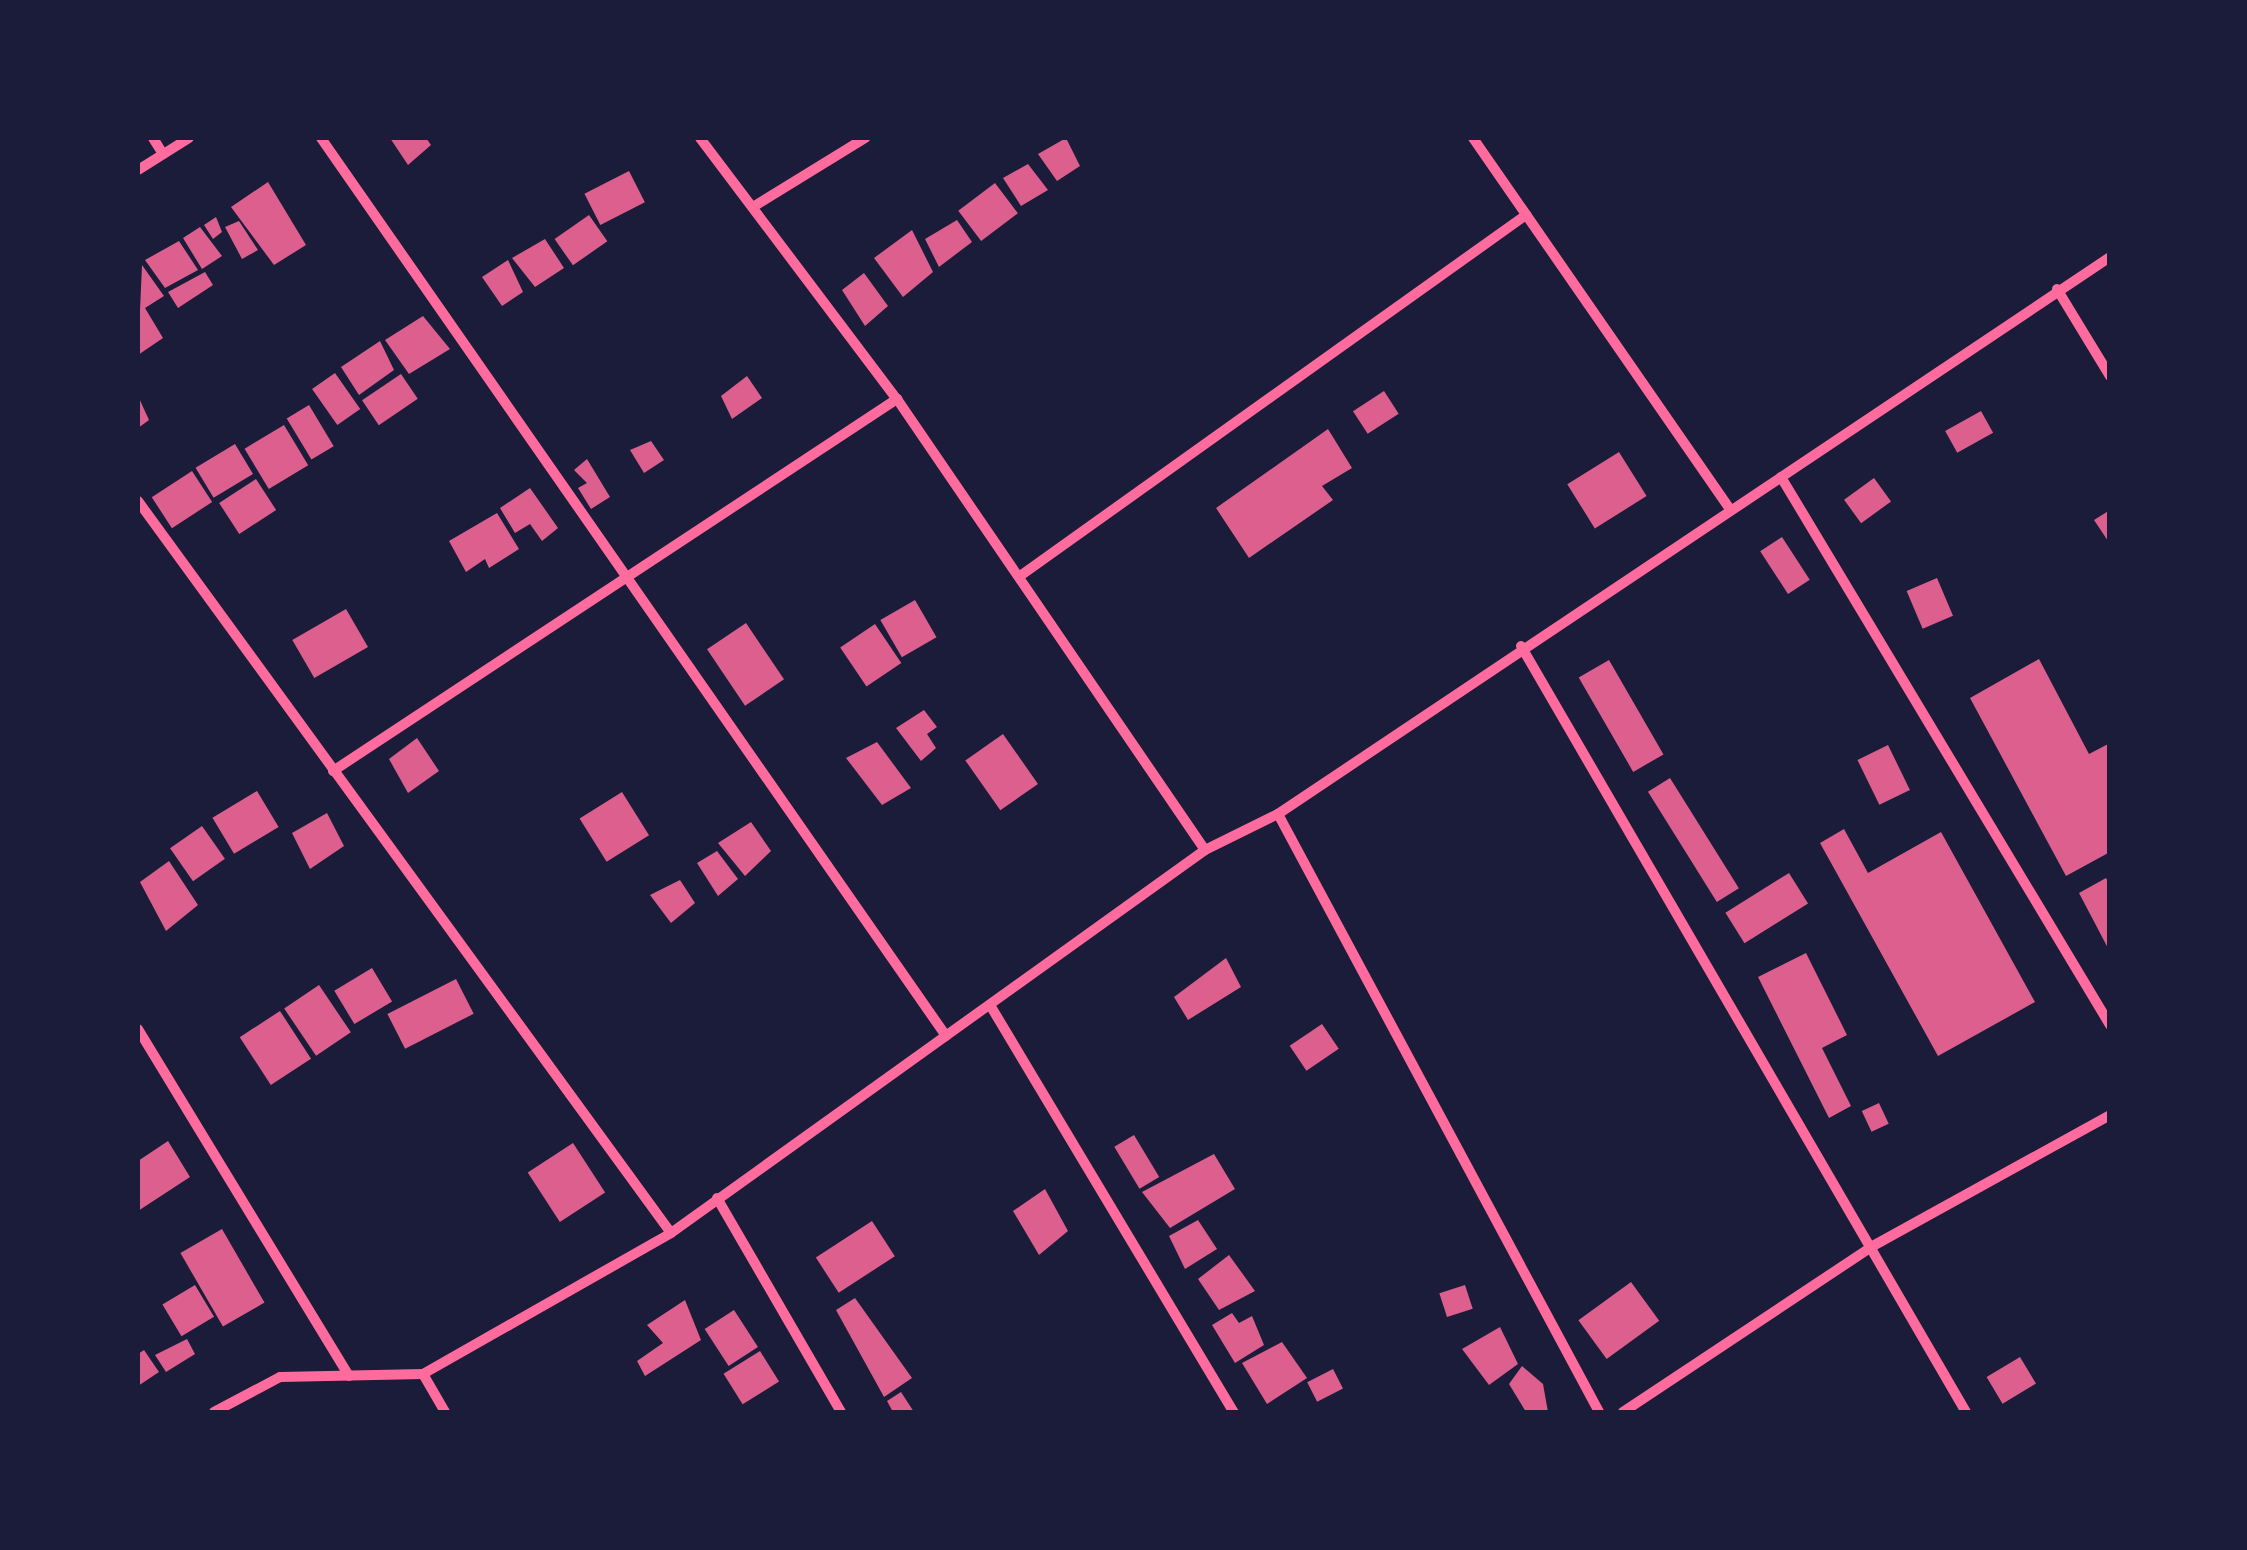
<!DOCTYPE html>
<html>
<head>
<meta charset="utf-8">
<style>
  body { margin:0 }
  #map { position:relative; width:2247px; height:1550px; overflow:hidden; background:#1b1b3a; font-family:"Nunito Sans",sans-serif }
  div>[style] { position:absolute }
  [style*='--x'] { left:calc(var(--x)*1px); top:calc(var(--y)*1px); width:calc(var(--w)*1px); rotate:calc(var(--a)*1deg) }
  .building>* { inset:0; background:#dd5f8e; transform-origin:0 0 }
  .minor>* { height:10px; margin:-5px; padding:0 5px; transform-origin:5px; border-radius:5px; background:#ff6b9d }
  span { translate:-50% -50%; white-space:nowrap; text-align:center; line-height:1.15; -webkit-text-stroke:8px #1b1b3a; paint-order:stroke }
  .frame { position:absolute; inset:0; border:140px solid #1b1b3a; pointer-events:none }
</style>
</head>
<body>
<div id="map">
  <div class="building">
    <div style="clip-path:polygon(390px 138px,426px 138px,431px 145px,408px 165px)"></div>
    <div style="clip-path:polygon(1066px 138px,1080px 166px,1057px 181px,1038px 154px)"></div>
    <div style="clip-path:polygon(1028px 164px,1048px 190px,1021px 206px,1003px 178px)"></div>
    <div style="left:629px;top:171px;width:35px;height:50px;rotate:63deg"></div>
    <div style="clip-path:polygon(268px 182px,306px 245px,274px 265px,231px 207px)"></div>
    <div style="left:995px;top:183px;width:38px;height:46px;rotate:53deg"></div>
    <div style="left:589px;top:215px;width:32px;height:42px;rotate:55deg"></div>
    <div style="clip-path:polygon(216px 217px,222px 232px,213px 239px,204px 225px)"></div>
    <div style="clip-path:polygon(957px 220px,972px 242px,939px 267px,925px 239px)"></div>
    <div style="clip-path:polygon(239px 221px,258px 250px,242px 259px,225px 227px)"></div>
    <div style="clip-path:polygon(200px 227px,222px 256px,202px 269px,183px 238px)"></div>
    <div style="clip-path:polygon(912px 230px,933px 272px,903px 297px,874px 258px)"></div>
    <div style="clip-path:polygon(545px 239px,564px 268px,535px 287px,512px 258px)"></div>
    <div style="clip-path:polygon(179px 241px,198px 270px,165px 288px,145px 260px)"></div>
    <div style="clip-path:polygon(508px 260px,523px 292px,502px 306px,482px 277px)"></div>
    <div style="clip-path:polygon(142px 265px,164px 296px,145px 308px,163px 338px,138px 355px)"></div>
    <div style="clip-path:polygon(205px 272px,213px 285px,178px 308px,168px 292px)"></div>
    <div style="clip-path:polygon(864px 273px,888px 306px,865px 326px,842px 290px)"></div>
    <div style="clip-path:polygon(423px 316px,450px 349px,409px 374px,385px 340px)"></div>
    <div style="clip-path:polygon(380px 341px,394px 370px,359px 395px,341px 367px)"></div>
    <div style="left:335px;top:373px;width:44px;height:28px;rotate:55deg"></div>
    <div style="left:401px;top:374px;width:30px;height:47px;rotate:56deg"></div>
    <div style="clip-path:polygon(747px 376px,762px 398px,732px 419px,721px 396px)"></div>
    <div style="left:1384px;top:391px;width:27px;height:37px;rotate:57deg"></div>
    <div style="clip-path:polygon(138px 396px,149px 420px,138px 428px)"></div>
    <div style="left:309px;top:405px;width:48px;height:26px;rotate:59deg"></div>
    <div style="left:1981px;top:411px;width:25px;height:41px;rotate:61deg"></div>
    <div style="left:284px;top:425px;width:47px;height:46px;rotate:59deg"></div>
    <div style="clip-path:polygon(1328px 429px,1352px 468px,1322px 486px,1333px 500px,1249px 558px,1216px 508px)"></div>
    <div style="clip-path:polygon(651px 441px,664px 460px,644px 473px,630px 450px)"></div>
    <div style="left:235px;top:444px;width:35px;height:46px;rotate:59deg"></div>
    <div style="left:1619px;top:452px;width:52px;height:61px;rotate:58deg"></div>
    <div style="clip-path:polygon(587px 459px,610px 497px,591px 509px,578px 488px,587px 483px,574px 470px)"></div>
    <div style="left:192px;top:471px;width:37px;height:48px;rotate:57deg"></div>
    <div style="left:1874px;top:478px;width:29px;height:37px;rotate:54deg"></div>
    <div style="left:256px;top:479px;width:37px;height:44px;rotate:57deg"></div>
    <div style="clip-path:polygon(530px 488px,558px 528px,542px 541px,530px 524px,515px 533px,500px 508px)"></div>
    <div style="clip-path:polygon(2110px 510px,2110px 544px,2094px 520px)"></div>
    <div style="clip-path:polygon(497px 513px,519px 549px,489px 568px,485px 559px,466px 572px,449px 541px)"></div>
    <div style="left:1782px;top:537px;width:51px;height:26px;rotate:57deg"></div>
    <div style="left:1937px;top:578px;width:41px;height:33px;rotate:67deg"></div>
    <div style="left:915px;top:600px;width:43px;height:40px;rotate:60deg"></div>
    <div style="left:346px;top:609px;width:44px;height:62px;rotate:60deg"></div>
    <div style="left:746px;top:623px;width:68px;height:47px;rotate:56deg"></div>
    <div style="left:875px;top:624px;width:47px;height:42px;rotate:56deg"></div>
    <div style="clip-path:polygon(2039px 659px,2089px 754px,2110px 743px,2110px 852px,2066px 876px,1970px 698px)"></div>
    <div style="left:1609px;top:660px;width:109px;height:35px;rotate:60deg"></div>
    <div style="clip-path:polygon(924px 710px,937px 727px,927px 734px,936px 748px,921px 761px,896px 728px)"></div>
    <div style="left:1003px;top:734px;width:61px;height:46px;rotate:55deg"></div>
    <div style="clip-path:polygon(417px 738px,439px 771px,408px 793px,389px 759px)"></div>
    <div style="clip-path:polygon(877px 742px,911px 788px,882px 805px,846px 758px)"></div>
    <div style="left:1888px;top:745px;width:50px;height:34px;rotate:64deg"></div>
    <div style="left:1670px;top:778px;width:130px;height:26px;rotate:58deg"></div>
    <div style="left:257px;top:791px;width:42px;height:52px;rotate:59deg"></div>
    <div style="left:622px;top:792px;width:51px;height:50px;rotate:58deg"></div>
    <div style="clip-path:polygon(327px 813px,344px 846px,310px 869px,292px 833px)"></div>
    <div style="clip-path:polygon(751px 822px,771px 851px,745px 876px,718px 843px)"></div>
    <div style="left:202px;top:826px;width:40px;height:39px;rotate:55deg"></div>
    <div style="clip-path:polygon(1844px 829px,1868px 873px,1941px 832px,2035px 1002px,1938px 1056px,1820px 843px)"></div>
    <div style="clip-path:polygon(717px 851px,738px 879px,718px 896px,697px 863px)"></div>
    <div style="clip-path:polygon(169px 861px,198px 905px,166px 931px,140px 882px)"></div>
    <div style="left:1789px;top:873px;width:36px;height:75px;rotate:58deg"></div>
    <div style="clip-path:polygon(2106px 878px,2110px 885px,2110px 952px,2079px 893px)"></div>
    <div style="clip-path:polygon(680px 880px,695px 903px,671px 923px,650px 895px)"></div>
    <div style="clip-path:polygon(1806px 953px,1847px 1035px,1822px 1048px,1851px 1106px,1829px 1118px,1758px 977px)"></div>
    <div style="clip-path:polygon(1226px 958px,1241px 987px,1188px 1020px,1174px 997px)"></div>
    <div style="left:372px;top:968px;width:39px;height:44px;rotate:59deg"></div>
    <div style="left:456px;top:979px;width:39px;height:77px;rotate:63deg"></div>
    <div style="left:319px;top:985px;width:57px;height:42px;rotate:56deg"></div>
    <div style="left:280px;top:1011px;width:57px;height:48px;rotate:57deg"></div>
    <div style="left:1322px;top:1024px;width:30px;height:39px;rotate:56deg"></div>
    <div style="left:1879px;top:1103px;width:23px;height:19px;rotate:65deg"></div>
    <div style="left:1134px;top:1135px;width:49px;height:23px;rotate:59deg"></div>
    <div style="clip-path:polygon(168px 1141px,190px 1177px,138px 1211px,138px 1161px)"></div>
    <div style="left:573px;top:1143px;width:59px;height:54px;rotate:57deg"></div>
    <div style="clip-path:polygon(1214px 1154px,1235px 1189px,1170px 1228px,1142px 1192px)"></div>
    <div style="clip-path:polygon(1045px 1189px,1068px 1231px,1039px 1255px,1013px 1211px)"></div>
    <div style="clip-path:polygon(1198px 1220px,1217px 1249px,1185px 1269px,1169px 1236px)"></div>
    <div style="left:872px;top:1221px;width:42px;height:67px;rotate:57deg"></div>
    <div style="left:222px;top:1229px;width:85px;height:48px;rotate:60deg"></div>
    <div style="clip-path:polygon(1229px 1255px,1255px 1291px,1219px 1310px,1198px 1279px)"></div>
    <div style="left:1631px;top:1282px;width:48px;height:65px;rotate:54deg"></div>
    <div style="left:195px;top:1285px;width:37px;height:38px;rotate:59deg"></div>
    <div style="left:1465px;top:1285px;width:25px;height:27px;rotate:72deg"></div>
    <div style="clip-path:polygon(855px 1298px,912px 1378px,884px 1397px,836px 1310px)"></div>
    <div style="clip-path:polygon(685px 1300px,701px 1340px,645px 1376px,637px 1361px,663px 1343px,647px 1325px)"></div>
    <div style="left:734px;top:1310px;width:44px;height:35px;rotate:57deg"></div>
    <div style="clip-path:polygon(1232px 1313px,1239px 1323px,1252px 1316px,1264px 1345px,1235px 1363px,1212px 1325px)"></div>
    <div style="clip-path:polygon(1500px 1327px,1518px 1364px,1489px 1385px,1462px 1349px)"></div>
    <div style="clip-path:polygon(187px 1339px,195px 1354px,166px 1372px,155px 1355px)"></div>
    <div style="clip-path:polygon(1282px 1342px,1307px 1378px,1267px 1404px,1242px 1363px)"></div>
    <div style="clip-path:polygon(144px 1350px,159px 1372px,138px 1386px,138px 1354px)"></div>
    <div style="left:760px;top:1351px;width:36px;height:43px;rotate:58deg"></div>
    <div style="left:2020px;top:1357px;width:31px;height:39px;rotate:59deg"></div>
    <div style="clip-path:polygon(1522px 1366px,1543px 1384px,1548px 1412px,1526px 1412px,1509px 1384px)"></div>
    <div style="left:1333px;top:1369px;width:22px;height:29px;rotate:63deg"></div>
    <div style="clip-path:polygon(901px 1392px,914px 1412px,893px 1412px,887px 1401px)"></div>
  </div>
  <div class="minor">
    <div style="--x:153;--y:138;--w:19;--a:58"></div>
    <div style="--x:321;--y:138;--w:1094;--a:55.16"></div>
    <div style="--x:700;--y:138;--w:327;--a:53"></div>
    <div style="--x:897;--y:399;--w:546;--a:55.67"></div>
    <div style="--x:1473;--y:138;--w:451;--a:55.3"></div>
    <div style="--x:138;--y:170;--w:60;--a:-32.1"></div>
    <div style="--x:753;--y:207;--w:132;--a:-31.6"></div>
    <div style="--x:2057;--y:289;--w:102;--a:58.7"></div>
    <div style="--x:1781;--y:477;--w:639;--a:59.02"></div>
    <div style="--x:138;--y:501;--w:905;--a:53.94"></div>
    <div style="--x:1020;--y:576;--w:622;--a:-35.51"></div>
    <div style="--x:1521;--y:646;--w:886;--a:59.85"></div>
    <div style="--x:333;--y:771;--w:676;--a:-33.41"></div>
    <div style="--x:1278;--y:814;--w:679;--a:61.77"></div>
    <div style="--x:990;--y:1005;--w:475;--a:59.1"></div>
    <div style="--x:138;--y:1029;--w:406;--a:58.7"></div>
    <div style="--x:717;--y:1198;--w:247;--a:59.9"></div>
    <div style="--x:423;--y:1374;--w:44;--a:59.9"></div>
    <div style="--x:214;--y:1412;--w:75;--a:-27.9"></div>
    <div style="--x:280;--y:1377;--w:143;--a:-1.2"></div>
    <div style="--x:423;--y:1374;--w:285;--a:-29.6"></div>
    <div style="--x:671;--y:1233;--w:657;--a:-35.65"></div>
    <div style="--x:1205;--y:850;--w:81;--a:-26.3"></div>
    <div style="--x:1278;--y:814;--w:1001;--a:-33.8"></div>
    <div style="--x:1623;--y:1412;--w:298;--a:-33.6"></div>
    <div style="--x:1871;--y:1247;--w:273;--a:-28.9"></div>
  </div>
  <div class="frame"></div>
</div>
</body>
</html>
